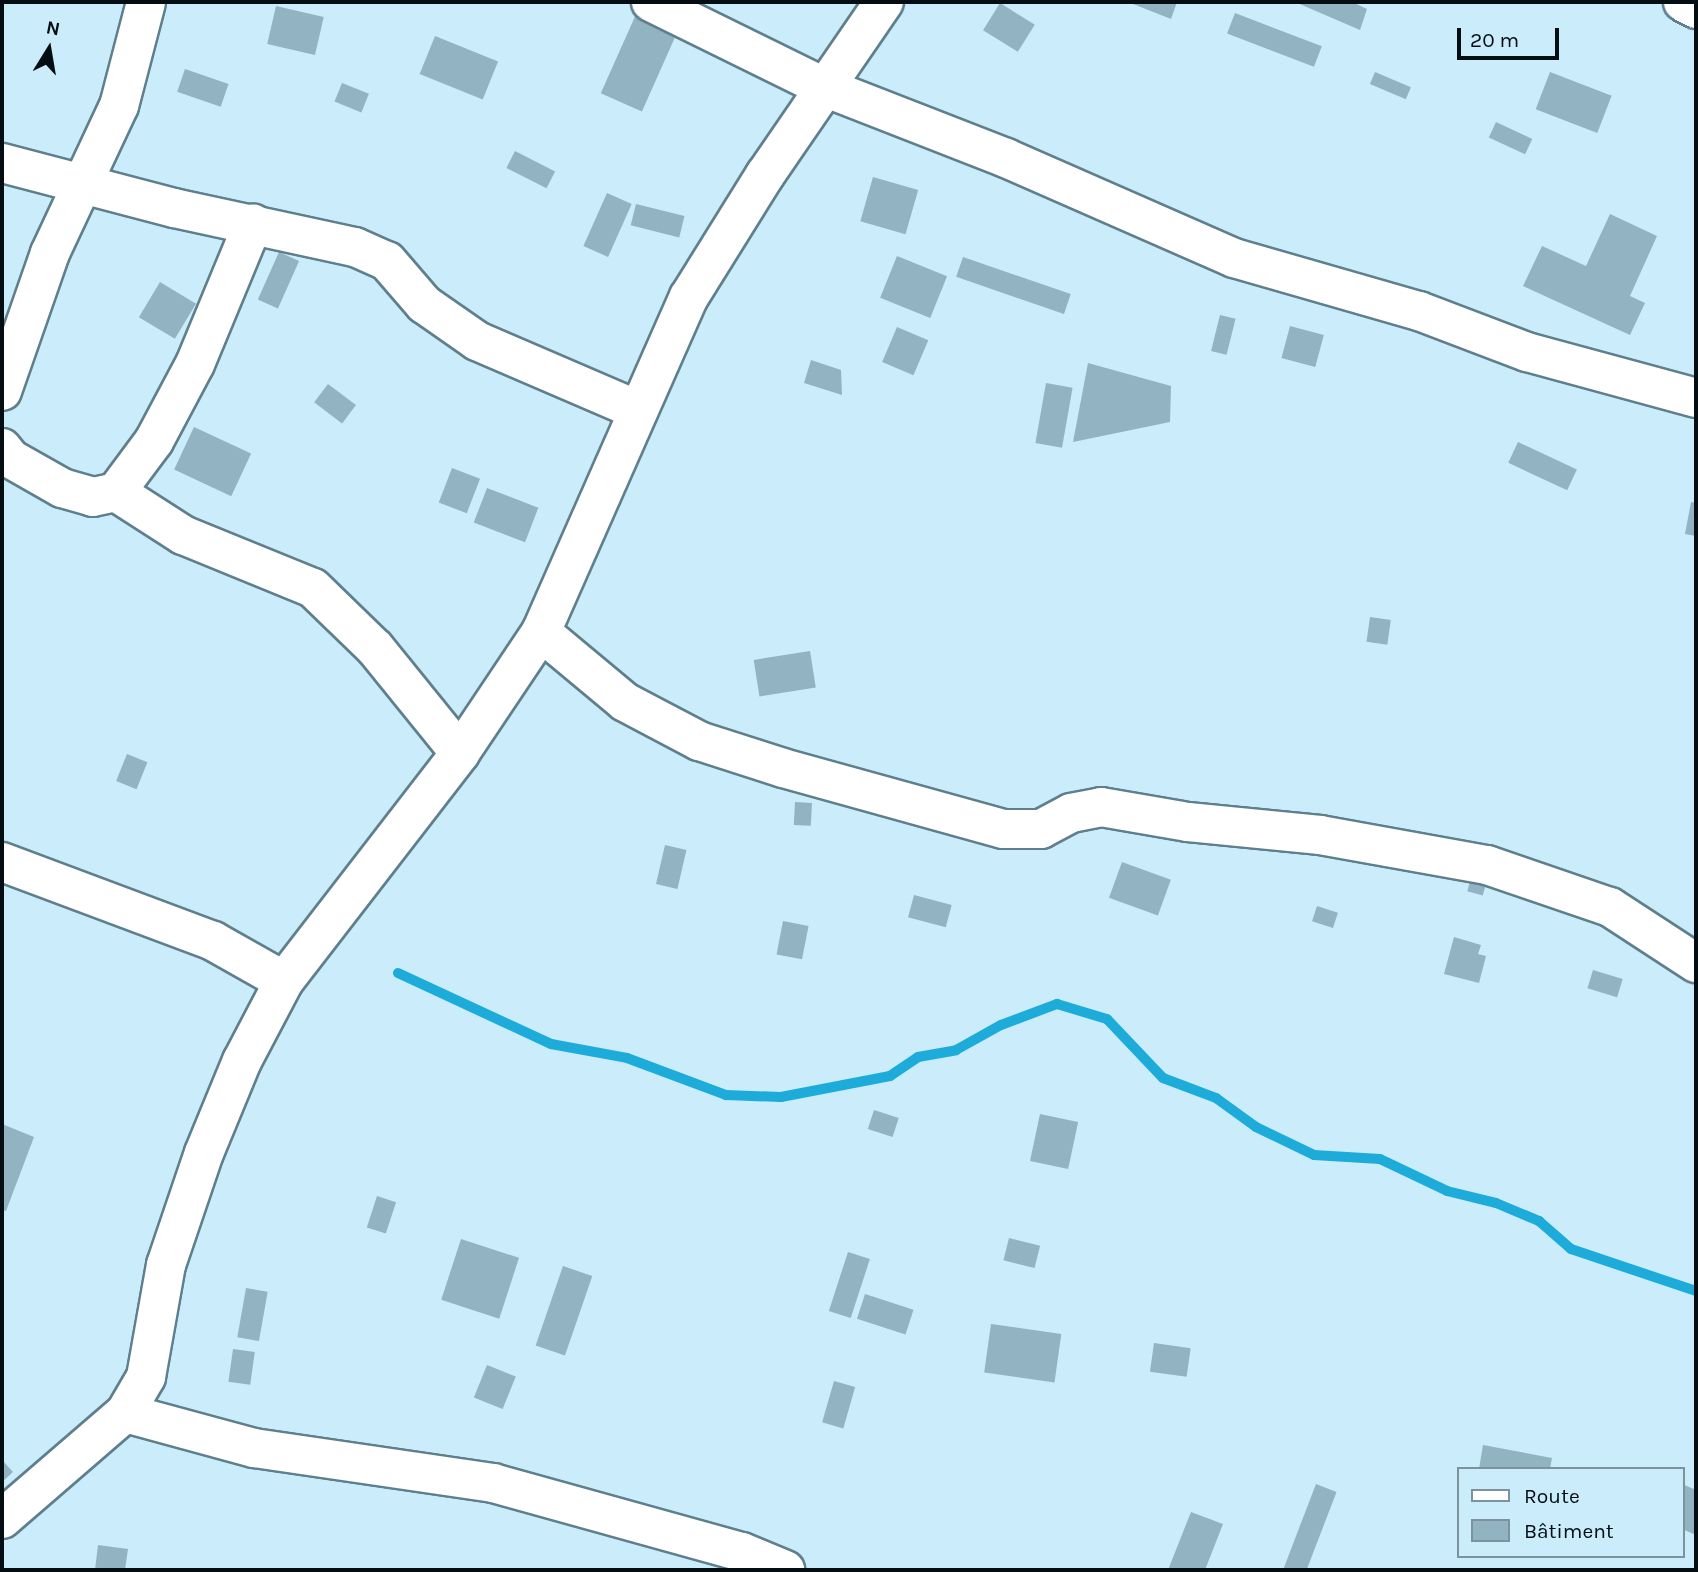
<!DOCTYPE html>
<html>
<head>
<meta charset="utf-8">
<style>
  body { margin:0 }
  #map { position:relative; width:1698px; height:1572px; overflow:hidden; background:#caecfb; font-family:Karla,sans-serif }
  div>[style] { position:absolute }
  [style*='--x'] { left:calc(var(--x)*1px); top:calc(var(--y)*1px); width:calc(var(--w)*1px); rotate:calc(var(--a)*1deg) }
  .stream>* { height:10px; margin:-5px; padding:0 5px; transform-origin:5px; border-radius:5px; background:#1dacda }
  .building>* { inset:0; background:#92b3c1; transform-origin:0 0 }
  .roads { filter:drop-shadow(2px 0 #5f7f8c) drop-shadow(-2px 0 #5f7f8c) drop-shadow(0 2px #5f7f8c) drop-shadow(0 -2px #5f7f8c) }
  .minor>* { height:38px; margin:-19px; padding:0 19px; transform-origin:19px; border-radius:19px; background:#fff }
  span { translate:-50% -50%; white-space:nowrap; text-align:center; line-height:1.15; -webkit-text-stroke:5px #caecfb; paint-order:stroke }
  .frame { position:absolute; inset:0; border:4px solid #030d12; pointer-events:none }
  .legend { position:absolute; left:1457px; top:1467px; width:228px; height:91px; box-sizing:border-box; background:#caecfb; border:2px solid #7a939e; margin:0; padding:9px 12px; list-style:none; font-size:21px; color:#030d12 }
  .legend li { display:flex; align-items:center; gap:14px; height:35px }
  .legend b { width:35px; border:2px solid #7a939e }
  .north { position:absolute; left:14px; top:14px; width:70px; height:70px; -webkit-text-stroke:5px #caecfb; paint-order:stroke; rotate:11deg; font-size:19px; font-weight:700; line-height:28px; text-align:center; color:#030d12 }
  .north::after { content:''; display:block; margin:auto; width:24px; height:32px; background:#030d12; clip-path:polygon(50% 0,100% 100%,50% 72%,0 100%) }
  .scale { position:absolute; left:1457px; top:28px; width:102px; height:32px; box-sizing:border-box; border:4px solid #030d12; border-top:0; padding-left:9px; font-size:21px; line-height:24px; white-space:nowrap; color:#030d12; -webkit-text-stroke:5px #caecfb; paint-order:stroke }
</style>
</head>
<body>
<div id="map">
  <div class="stream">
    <div style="--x:398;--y:973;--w:169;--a:24.9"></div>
    <div style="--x:551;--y:1044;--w:77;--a:10.4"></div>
    <div style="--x:627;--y:1058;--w:106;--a:20.5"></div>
    <div style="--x:726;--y:1095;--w:55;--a:2.1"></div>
    <div style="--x:781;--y:1097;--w:111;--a:-10.9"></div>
    <div style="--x:890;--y:1076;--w:34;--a:-34"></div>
    <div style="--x:918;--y:1057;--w:39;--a:-10"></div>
    <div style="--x:956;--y:1050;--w:51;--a:-29.1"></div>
    <div style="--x:1001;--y:1025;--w:60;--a:-20.6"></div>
    <div style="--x:1057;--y:1004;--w:52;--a:16.7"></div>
    <div style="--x:1107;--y:1019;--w:81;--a:46.5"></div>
    <div style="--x:1163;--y:1078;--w:57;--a:20.7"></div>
    <div style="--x:1216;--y:1098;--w:49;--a:35.9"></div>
    <div style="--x:1256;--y:1127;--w:64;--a:25.8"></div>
    <div style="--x:1314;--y:1155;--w:66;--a:3.5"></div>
    <div style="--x:1380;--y:1159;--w:74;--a:25.5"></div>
    <div style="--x:1447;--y:1191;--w:50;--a:13.8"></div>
    <div style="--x:1496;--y:1203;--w:47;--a:22.7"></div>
    <div style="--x:1539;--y:1221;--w:43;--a:41.2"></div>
    <div style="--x:1571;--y:1249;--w:132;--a:18.6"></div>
  </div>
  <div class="building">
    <div style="clip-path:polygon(1128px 2px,1177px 2px,1171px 19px)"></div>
    <div style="clip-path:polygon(1295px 2px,1352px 2px,1367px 9px,1360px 30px)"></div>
    <div style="left:1000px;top:3px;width:41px;height:32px;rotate:32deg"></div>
    <div style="left:276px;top:6px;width:49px;height:39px;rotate:13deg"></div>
    <div style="left:637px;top:12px;width:45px;height:89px;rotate:24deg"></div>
    <div style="left:1235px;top:13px;width:93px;height:22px;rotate:21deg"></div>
    <div style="left:435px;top:36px;width:68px;height:41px;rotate:22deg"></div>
    <div style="left:185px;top:69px;width:46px;height:24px;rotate:19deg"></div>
    <div style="left:1375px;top:72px;width:39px;height:13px;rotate:23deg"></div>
    <div style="left:1550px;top:72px;width:66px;height:40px;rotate:21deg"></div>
    <div style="left:342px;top:83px;width:29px;height:20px;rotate:22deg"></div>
    <div style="left:1496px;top:122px;width:40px;height:17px;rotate:25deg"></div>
    <div style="left:515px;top:151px;width:45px;height:19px;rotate:27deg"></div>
    <div style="left:873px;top:177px;width:47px;height:46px;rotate:16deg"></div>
    <div style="left:607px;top:193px;width:27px;height:58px;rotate:24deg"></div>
    <div style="left:636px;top:204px;width:50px;height:22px;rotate:14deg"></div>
    <div style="clip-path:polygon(1610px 214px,1657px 236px,1630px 296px,1645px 303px,1630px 335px,1523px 286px,1542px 246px,1586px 266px)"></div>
    <div style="left:279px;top:252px;width:22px;height:52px;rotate:24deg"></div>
    <div style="left:897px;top:256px;width:54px;height:45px;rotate:22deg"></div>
    <div style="left:963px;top:257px;width:114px;height:21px;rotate:19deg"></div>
    <div style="left:160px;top:282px;width:42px;height:41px;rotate:31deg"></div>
    <div style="left:1220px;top:315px;width:16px;height:37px;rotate:14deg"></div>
    <div style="left:1290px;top:326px;width:35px;height:33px;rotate:15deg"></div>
    <div style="left:897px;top:327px;width:34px;height:38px;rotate:23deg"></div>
    <div style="clip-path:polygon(811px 360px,841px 370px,842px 395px,804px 383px)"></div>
    <div style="clip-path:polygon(1088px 363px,1171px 386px,1170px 422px,1073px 442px)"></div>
    <div style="left:1046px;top:383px;width:27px;height:61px;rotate:10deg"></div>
    <div style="left:328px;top:384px;width:35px;height:23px;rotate:37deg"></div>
    <div style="left:194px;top:427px;width:63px;height:47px;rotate:25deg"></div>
    <div style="left:1518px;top:442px;width:65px;height:23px;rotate:25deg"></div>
    <div style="left:452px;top:468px;width:30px;height:37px;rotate:21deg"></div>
    <div style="left:487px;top:488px;width:55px;height:37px;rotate:21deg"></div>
    <div style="clip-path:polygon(1691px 502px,1696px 503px,1696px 536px,1685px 534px)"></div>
    <div style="left:1370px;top:617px;width:21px;height:25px;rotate:8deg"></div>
    <div style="left:810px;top:651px;width:37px;height:57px;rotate:81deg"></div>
    <div style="left:127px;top:754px;width:22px;height:29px;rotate:22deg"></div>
    <div style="left:795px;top:802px;width:17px;height:23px;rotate:3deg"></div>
    <div style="left:665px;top:845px;width:22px;height:40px;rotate:13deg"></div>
    <div style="left:1122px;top:862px;width:52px;height:38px;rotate:20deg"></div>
    <div style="left:1473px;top:870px;width:16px;height:22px;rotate:15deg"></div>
    <div style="left:914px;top:895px;width:39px;height:23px;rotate:15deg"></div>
    <div style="left:1317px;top:906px;width:22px;height:16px;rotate:18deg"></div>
    <div style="left:783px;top:921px;width:26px;height:34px;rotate:11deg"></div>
    <div style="clip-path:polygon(1454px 937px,1481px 945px,1478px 954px,1486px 956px,1479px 983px,1444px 974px)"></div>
    <div style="left:1593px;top:970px;width:31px;height:19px;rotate:17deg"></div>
    <div style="left:874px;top:1110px;width:26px;height:20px;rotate:18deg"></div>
    <div style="left:1040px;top:1114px;width:39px;height:48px;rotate:12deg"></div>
    <div style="clip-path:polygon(2px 1124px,34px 1137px,6px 1211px,2px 1210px)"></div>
    <div style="left:377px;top:1196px;width:20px;height:33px;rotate:18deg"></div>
    <div style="left:1009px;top:1238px;width:32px;height:23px;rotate:14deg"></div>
    <div style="left:461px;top:1239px;width:61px;height:64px;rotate:18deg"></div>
    <div style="left:848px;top:1252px;width:23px;height:62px;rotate:18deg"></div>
    <div style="left:563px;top:1266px;width:31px;height:84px;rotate:19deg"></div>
    <div style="left:246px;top:1288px;width:22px;height:50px;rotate:10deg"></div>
    <div style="left:865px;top:1294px;width:51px;height:26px;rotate:18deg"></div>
    <div style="left:991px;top:1324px;width:71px;height:49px;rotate:8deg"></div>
    <div style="left:1154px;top:1343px;width:37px;height:29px;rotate:8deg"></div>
    <div style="left:233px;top:1349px;width:22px;height:33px;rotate:8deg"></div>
    <div style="left:487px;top:1365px;width:31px;height:35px;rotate:22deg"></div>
    <div style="left:834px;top:1381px;width:22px;height:43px;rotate:16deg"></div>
    <div style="clip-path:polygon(1483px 1445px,1552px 1458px,1550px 1469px,1479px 1469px)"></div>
    <div style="clip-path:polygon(2px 1460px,13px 1472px,2px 1482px)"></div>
    <div style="left:1316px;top:1484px;width:22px;height:92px;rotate:21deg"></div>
    <div style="clip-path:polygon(1682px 1484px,1696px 1490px,1696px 1535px,1682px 1529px)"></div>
    <div style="clip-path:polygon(1191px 1512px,1223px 1524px,1205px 1570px,1168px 1570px)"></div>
    <div style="clip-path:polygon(98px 1545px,128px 1549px,125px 1570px,95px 1570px)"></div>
  </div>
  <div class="roads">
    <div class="minor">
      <div style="--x:651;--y:2;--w:193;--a:26.2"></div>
      <div style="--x:824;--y:87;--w:195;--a:21.3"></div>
      <div style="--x:1006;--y:158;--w:249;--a:23.7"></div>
      <div style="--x:1234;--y:258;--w:192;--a:16"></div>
      <div style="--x:1419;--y:311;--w:116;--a:20.8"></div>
      <div style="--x:1527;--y:352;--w:175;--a:15.2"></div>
      <div style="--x:1683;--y:2;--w:15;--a:28"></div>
      <div style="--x:2;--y:163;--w:178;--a:14.7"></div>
      <div style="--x:174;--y:208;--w:185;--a:12.2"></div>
      <div style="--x:355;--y:247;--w:35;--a:24"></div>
      <div style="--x:387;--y:261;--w:57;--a:49.3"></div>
      <div style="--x:424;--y:304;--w:65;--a:34.9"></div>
      <div style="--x:477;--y:341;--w:174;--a:23.3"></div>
      <div style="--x:2;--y:391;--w:146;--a:-70.8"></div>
      <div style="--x:50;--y:253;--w:162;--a:-64.9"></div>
      <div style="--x:119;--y:106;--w:107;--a:-75.4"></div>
      <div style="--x:2;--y:448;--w:14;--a:51"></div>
      <div style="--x:11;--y:459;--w:59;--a:29.6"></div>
      <div style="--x:62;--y:488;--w:32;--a:16"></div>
      <div style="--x:93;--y:497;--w:24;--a:-12"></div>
      <div style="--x:116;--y:492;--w:64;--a:-53.3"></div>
      <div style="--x:154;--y:441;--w:87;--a:-62"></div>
      <div style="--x:195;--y:364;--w:152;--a:-67.5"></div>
      <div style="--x:116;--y:492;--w:80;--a:32.7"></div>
      <div style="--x:183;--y:535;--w:140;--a:22.2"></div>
      <div style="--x:313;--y:588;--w:86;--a:44.1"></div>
      <div style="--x:375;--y:648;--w:135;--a:51"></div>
      <div style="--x:541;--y:632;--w:109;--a:39.8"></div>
      <div style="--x:625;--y:702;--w:84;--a:27.8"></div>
      <div style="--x:699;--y:741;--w:88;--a:17.8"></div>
      <div style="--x:783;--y:768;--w:228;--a:15.5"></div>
      <div style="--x:1003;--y:829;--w:38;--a:0"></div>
      <div style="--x:1041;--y:829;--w:34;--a:-28"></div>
      <div style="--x:1071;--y:813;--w:31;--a:-11"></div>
      <div style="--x:1101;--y:807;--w:88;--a:9.8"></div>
      <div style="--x:1188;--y:822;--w:133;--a:5.6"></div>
      <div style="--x:1320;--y:835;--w:170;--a:10.2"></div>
      <div style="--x:1487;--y:865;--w:130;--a:18.9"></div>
      <div style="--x:1610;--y:907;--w:103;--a:33.1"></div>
      <div style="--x:2;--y:862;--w:225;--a:20.5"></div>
      <div style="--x:213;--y:941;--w:81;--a:29.4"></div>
      <div style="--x:125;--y:1413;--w:134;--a:15.2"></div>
      <div style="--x:254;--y:1448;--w:242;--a:8.3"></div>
      <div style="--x:493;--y:1483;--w:258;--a:15.5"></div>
      <div style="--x:742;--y:1552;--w:47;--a:22.7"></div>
      <div style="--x:2;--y:1519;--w:162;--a:-40.8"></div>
      <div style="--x:125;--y:1413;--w:42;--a:-59.7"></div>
      <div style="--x:146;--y:1377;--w:114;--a:-79.9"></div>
      <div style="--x:166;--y:1265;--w:118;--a:-71.3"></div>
      <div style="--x:204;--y:1153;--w:100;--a:-67.6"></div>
      <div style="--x:242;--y:1061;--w:90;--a:-62.3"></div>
      <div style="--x:284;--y:981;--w:288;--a:-52.3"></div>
      <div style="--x:460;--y:753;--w:146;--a:-56.2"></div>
      <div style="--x:541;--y:632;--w:366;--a:-66.2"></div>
      <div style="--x:689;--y:297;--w:144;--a:-58.1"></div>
      <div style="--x:765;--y:175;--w:210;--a:-55.5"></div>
    </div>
  </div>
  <div class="frame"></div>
  <ul class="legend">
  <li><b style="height:9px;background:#fff"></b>Route</li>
  <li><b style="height:19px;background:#92b3c1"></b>Bâtiment</li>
  </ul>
  <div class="north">N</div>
  <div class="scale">20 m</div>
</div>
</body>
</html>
